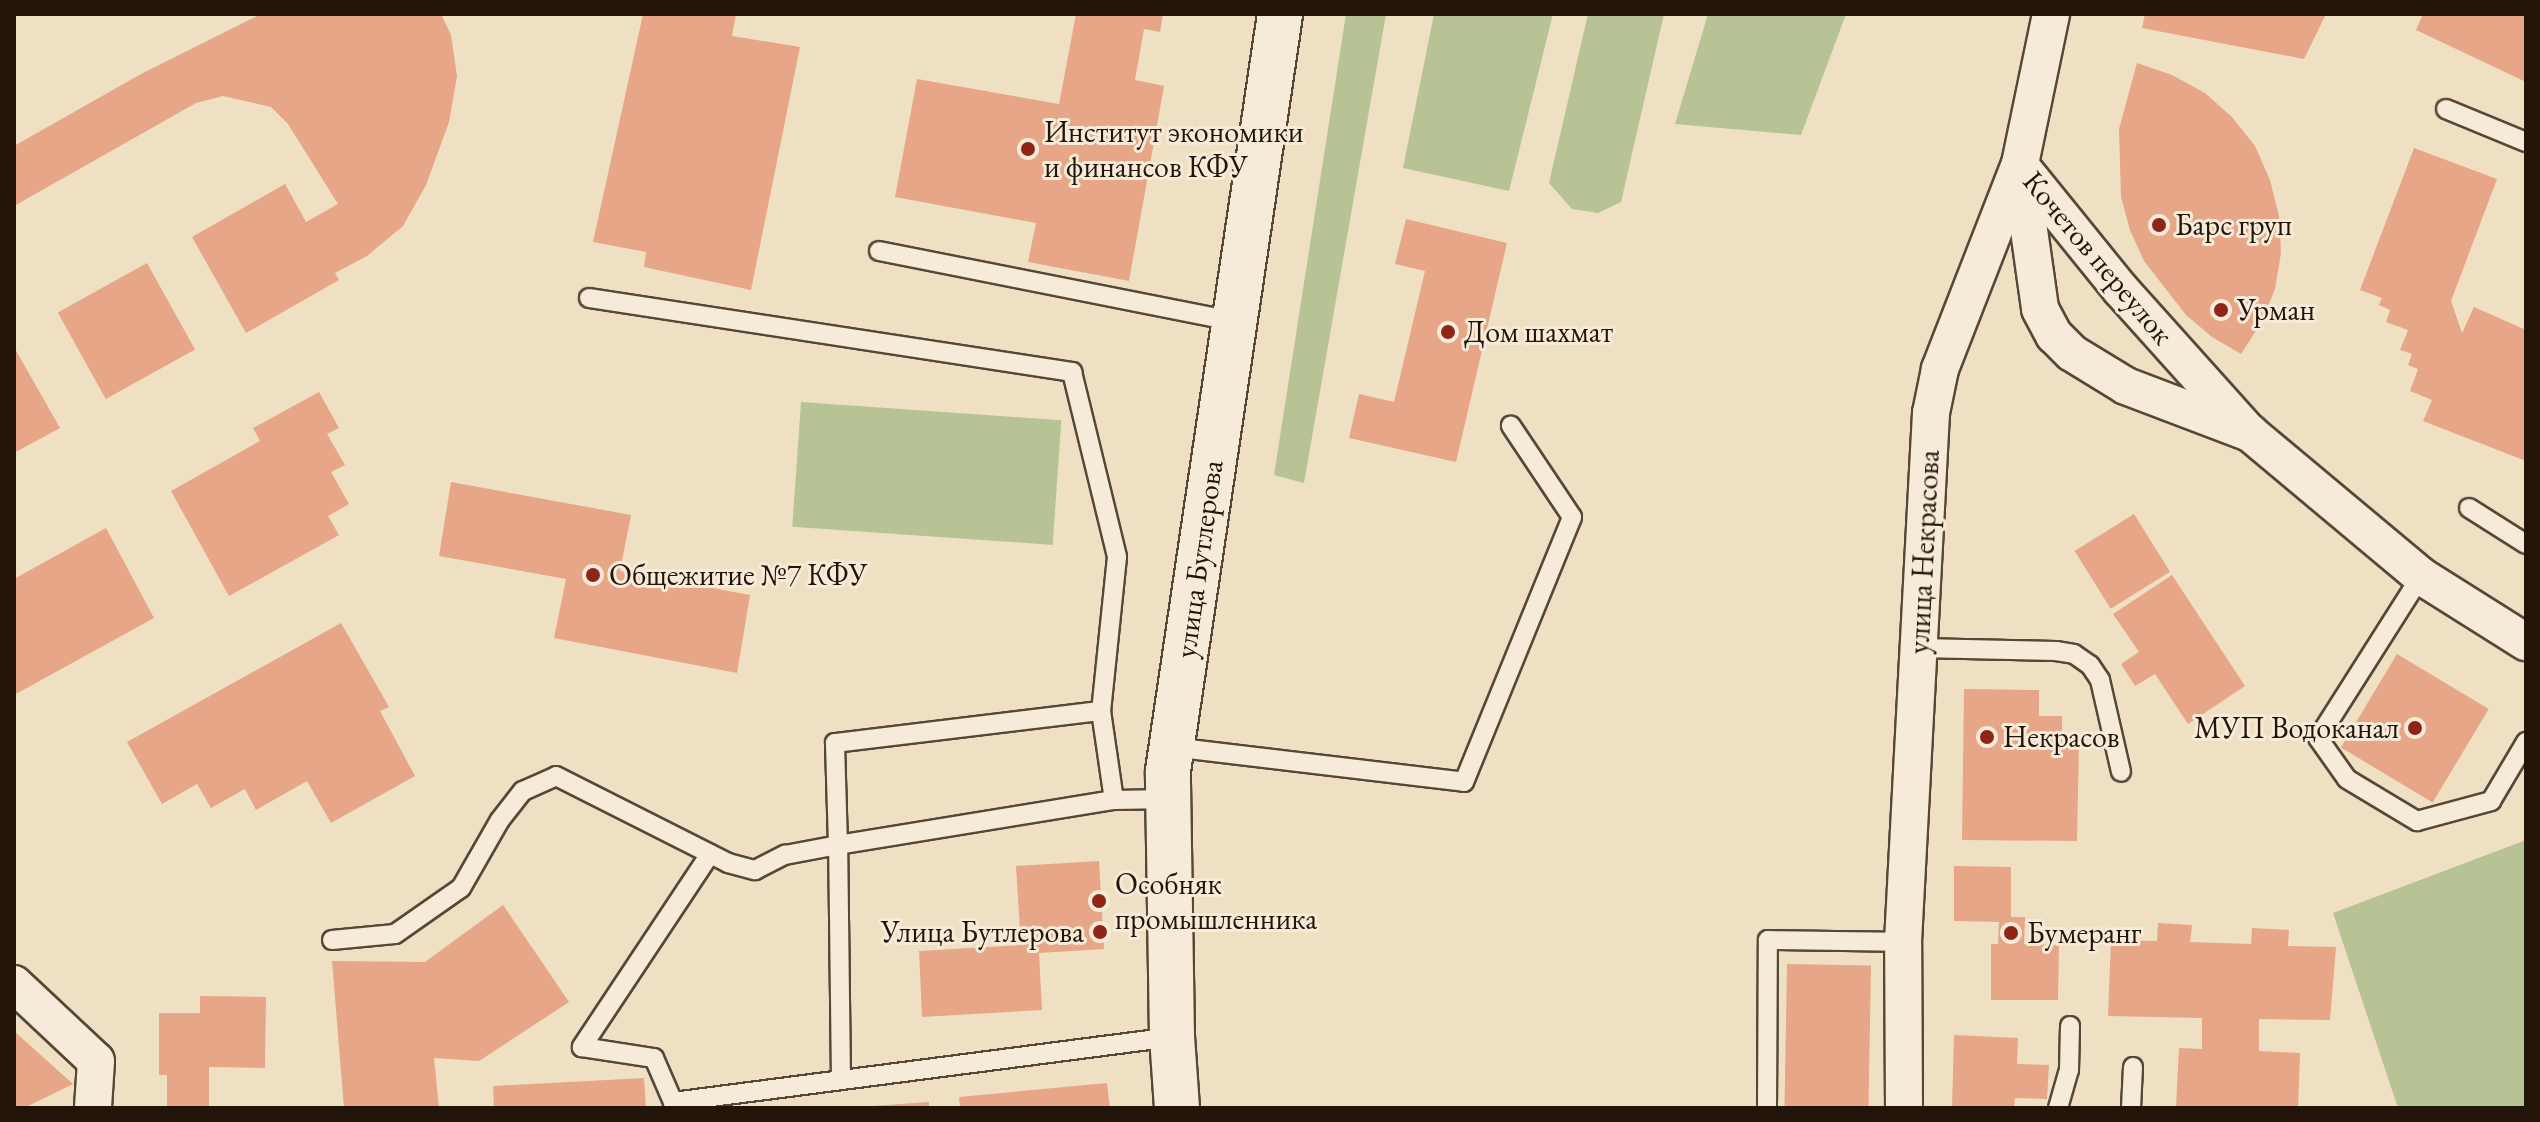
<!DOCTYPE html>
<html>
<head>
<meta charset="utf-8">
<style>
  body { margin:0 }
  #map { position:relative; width:2540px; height:1122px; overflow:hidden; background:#efe0c3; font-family:"EB Garamond",serif }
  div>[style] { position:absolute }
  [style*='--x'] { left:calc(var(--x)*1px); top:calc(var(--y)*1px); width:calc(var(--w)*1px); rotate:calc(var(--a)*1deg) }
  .green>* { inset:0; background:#b7c395; transform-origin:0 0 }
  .building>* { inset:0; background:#e6a687; transform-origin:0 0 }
  .roads { filter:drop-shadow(2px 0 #564738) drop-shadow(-2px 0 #564738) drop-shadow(0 2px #564738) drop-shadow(0 -2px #564738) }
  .lane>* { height:18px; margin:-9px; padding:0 9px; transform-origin:9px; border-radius:9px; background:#f5ebd8 }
  .street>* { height:36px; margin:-18px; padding:0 18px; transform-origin:18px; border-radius:18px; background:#f5ebd8 }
  .secondary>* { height:44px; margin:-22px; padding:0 22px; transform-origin:22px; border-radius:22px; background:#f5ebd8 }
  .dots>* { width:22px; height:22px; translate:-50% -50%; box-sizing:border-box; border:4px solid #f5ebd8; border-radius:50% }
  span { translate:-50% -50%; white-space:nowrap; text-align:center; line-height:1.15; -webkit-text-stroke:6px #f5ebd8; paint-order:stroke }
  .poi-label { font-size:30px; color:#231409 }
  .left { translate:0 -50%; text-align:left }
  .right { translate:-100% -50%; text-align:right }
  .street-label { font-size:30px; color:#231409 }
  .frame { position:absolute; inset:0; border:16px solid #231409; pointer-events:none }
</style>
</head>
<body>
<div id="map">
  <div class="green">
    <div style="clip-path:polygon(1346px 14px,1386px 14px,1304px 483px,1274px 475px)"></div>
    <div style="clip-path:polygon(1434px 14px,1553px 14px,1509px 191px,1403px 168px)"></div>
    <div style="clip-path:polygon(1588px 14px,1664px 14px,1621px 202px,1598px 213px,1572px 209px,1549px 183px)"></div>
    <div style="clip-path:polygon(1708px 14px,1846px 14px,1801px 135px,1675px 124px)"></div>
    <div style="left:801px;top:402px;width:261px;height:125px;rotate:4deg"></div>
    <div style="clip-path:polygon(2526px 840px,2526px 1108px,2398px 1108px,2333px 913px)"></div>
  </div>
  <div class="building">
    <div style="clip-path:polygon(261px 14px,441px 14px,451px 35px,457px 76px,449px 122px,426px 185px,403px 226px,367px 256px,335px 273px,339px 280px,246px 333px,192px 237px,285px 184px,306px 222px,338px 204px,288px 124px,271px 107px,223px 96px,196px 103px,14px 206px,14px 146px,141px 74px)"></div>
    <div style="clip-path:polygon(643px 14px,736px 14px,732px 36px,800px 47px,751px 290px,644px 267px,646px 252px,593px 242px)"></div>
    <div style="clip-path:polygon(1076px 14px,1163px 14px,1160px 32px,1144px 29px,1135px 80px,1164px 86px,1129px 281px,1028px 262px,1036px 223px,895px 197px,917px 79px,1059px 104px)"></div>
    <div style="clip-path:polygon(2145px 14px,2326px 14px,2304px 59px,2142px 28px)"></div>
    <div style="clip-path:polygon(2423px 14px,2526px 14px,2526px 82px,2416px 30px)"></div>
    <div style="clip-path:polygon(2137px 63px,2172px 75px,2205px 93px,2232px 117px,2255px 146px,2270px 180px,2279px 216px,2281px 253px,2275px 289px,2261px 323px,2241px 354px,2212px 337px,2186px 315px,2144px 261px,2130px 230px,2121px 197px,2119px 129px)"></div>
    <div style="clip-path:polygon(2414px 148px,2497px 179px,2451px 301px,2462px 333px,2474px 307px,2526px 330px,2526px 461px,2423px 421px,2432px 400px,2410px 391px,2418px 369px,2408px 365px,2412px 354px,2400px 350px,2408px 330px,2386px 322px,2390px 310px,2379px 305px,2382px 298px,2360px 290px)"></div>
    <div style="clip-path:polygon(1406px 219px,1507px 243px,1456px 462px,1349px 438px,1359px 394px,1394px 402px,1425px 271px,1395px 264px)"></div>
    <div style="left:147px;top:263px;width:99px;height:102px;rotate:61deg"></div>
    <div style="clip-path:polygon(14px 347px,60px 428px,14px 453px)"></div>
    <div style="clip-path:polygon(319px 392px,339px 428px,327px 434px,345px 465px,331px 472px,349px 504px,328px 516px,339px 535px,229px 596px,171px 491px,260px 441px,253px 428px)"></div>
    <div style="clip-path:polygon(451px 482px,631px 515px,620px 571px,750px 595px,737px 673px,554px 638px,566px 579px,439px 556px)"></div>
    <div style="left:2134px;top:514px;width:68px;height:70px;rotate:58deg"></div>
    <div style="clip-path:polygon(106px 528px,154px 618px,14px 695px,14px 579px)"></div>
    <div style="clip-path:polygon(2172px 575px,2245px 686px,2188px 724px,2155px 674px,2135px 686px,2121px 664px,2139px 652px,2113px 614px)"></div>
    <div style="clip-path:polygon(341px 623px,389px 707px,380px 711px,415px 776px,331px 823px,307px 781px,256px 810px,245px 789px,211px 808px,197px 784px,162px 804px,127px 742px)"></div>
    <div style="left:2397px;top:654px;width:107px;height:109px;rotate:31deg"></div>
    <div style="clip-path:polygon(1964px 689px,2039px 690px,2039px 716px,2062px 716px,2062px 742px,2079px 743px,2077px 841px,1962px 840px)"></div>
    <div style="clip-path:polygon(1099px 861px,1104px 949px,1039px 953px,1042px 1010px,922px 1017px,919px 951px,1021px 945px,1016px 866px)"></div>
    <div style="clip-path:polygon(1954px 866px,2011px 867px,2011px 917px,2025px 917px,2024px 944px,2059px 945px,2058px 1000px,1991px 1000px,1991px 944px,1998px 944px,1999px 922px,1954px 921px)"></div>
    <div style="clip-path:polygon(503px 905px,569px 1002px,479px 1061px,434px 1058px,439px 1108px,344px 1108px,332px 961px,425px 962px)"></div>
    <div style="clip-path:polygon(2158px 923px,2192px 925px,2190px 942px,2251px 944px,2252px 928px,2289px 930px,2288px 946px,2336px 947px,2330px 1020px,2259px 1019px,2259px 1051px,2300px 1053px,2298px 1108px,2176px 1108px,2179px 1048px,2202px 1049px,2202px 1018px,2108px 1016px,2111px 940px,2157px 941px)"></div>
    <div style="left:1787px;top:964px;width:84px;height:144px;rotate:1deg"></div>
    <div style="clip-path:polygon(200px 996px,266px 997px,265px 1068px,209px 1067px,209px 1108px,167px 1108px,167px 1075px,159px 1075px,159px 1013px,200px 1013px)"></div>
    <div style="clip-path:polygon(14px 1031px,73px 1084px,24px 1108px,14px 1108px)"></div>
    <div style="clip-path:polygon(1954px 1035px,2018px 1038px,2017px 1064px,2049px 1065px,2047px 1099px,2015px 1098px,2014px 1108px,1952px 1108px)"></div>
    <div style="clip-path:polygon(644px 1078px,646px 1108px,494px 1108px,493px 1086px)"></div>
    <div style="clip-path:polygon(1107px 1083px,1110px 1108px,960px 1108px,959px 1097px)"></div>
    <div style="clip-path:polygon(929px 1102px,929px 1108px,872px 1108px,872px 1106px)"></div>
  </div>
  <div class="roads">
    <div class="lane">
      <div style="--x:2446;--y:109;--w:87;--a:22.4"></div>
      <div style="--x:879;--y:251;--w:362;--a:11.2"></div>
      <div style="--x:589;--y:298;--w:489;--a:8.7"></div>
      <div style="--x:1072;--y:372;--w:190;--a:76.3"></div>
      <div style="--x:1117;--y:557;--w:155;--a:95.9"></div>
      <div style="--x:1101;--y:711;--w:90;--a:81.7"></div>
      <div style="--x:1114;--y:800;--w:55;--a:-1"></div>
      <div style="--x:2469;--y:508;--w:67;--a:32.3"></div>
      <div style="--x:2421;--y:576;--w:192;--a:122.4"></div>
      <div style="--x:2318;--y:738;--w:50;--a:54.7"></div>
      <div style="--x:2347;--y:779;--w:82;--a:31"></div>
      <div style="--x:2417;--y:821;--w:77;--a:-15.1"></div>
      <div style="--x:2491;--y:801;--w:69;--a:-59.3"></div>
      <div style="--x:1919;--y:648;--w:137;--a:1.3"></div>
      <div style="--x:2056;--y:651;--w:18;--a:9"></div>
      <div style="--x:2074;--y:654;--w:19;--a:35"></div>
      <div style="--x:2090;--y:665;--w:18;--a:56"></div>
      <div style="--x:2100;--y:680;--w:94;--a:77.1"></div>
      <div style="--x:1172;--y:747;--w:294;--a:6.8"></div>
      <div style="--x:1464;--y:782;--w:286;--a:-67.8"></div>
      <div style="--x:1572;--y:517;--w:110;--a:-123.8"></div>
      <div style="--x:710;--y:854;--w:232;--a:123.6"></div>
      <div style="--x:582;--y:1047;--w:73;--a:8.7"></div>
      <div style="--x:654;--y:1058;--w:48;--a:66.6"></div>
      <div style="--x:673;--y:1102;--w:503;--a:-7.42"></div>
      <div style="--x:332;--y:940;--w:63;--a:-5.4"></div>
      <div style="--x:395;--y:934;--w:80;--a:-34.9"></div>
      <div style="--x:461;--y:888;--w:78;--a:-60.2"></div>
      <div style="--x:500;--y:820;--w:37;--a:-52"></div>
      <div style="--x:523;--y:791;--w:36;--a:-24"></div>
      <div style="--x:556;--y:776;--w:193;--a:26.8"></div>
      <div style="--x:728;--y:863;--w:28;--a:15"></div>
      <div style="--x:755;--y:870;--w:34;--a:-27"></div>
      <div style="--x:785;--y:855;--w:54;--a:-10.7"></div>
      <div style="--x:838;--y:845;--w:102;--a:-91.7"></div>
      <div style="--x:835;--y:743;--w:268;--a:-6.9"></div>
      <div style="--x:841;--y:1080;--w:235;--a:-90.7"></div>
      <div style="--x:838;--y:845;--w:280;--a:-9.3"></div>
      <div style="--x:1767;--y:1108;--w:168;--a:-89.7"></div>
      <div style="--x:1768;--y:940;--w:135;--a:0.8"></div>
      <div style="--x:2058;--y:1108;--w:40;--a:-74"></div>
      <div style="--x:2069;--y:1070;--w:44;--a:-88.7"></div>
      <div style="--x:2131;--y:1108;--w:41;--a:-87.2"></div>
    </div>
    <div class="street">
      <div style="--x:2020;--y:166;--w:144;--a:82"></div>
      <div style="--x:2040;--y:309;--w:30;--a:62"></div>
      <div style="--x:2054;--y:335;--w:25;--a:45"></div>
      <div style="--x:2072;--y:353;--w:63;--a:31.4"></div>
      <div style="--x:2126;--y:386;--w:133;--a:20.8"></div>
      <div style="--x:2250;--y:433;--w:223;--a:39.9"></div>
      <div style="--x:2421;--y:576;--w:124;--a:32.2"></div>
      <div style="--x:2023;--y:169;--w:156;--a:51"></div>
      <div style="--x:2121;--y:290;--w:186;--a:48.1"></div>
      <div style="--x:14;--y:984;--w:112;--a:43.2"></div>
      <div style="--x:96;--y:1061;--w:47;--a:93.7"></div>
      <div style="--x:1904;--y:1108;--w:166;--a:-90.3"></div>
      <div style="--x:1903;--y:942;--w:530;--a:-86.97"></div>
      <div style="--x:1931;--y:413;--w:45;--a:-78.4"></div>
      <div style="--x:1940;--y:369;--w:220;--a:-68.7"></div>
      <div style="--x:2020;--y:164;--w:153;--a:-78.3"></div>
    </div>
    <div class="secondary">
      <div style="--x:1177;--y:1108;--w:71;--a:-94"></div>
      <div style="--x:1172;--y:1037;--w:266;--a:-90.9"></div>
      <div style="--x:1168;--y:771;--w:765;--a:-81.58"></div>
    </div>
  </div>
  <div class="dots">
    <div style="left:1028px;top:149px;background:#8f2418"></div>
    <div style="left:2159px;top:225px;background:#8f2418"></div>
    <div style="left:2221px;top:310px;background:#8f2418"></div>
    <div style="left:1448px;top:332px;background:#8f2418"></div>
    <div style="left:593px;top:575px;background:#8f2418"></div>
    <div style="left:2415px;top:728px;background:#8f2418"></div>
    <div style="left:1987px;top:737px;background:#8f2418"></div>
    <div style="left:1099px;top:901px;background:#8f2418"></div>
    <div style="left:1100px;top:932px;background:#8f2418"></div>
    <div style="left:2011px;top:933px;background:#8f2418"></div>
  </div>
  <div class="poi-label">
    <span class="left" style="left:1044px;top:149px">Институт экономики<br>и финансов КФУ</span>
    <span class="left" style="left:2175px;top:225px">Барс груп</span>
    <span class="left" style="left:2237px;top:310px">Урман</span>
    <span class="left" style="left:1464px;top:332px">Дом шахмат</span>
    <span class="left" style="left:609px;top:575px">Общежитие №7 КФУ</span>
    <span class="right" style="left:2399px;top:728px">МУП Водоканал</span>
    <span class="left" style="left:2003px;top:737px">Некрасов</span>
    <span class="left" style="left:1115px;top:901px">Особняк<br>промышленника</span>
    <span class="right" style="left:1084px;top:932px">Улица Бутлерова</span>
    <span class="left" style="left:2027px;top:933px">Бумеранг</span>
  </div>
  <div class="street-label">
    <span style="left:2098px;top:258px;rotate:50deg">Кочетов переулок</span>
    <span style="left:1924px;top:552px;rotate:-87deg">улица Некрасова</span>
    <span style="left:1199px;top:559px;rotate:-82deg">улица Бутлерова</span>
  </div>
  <div class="frame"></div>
</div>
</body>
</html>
